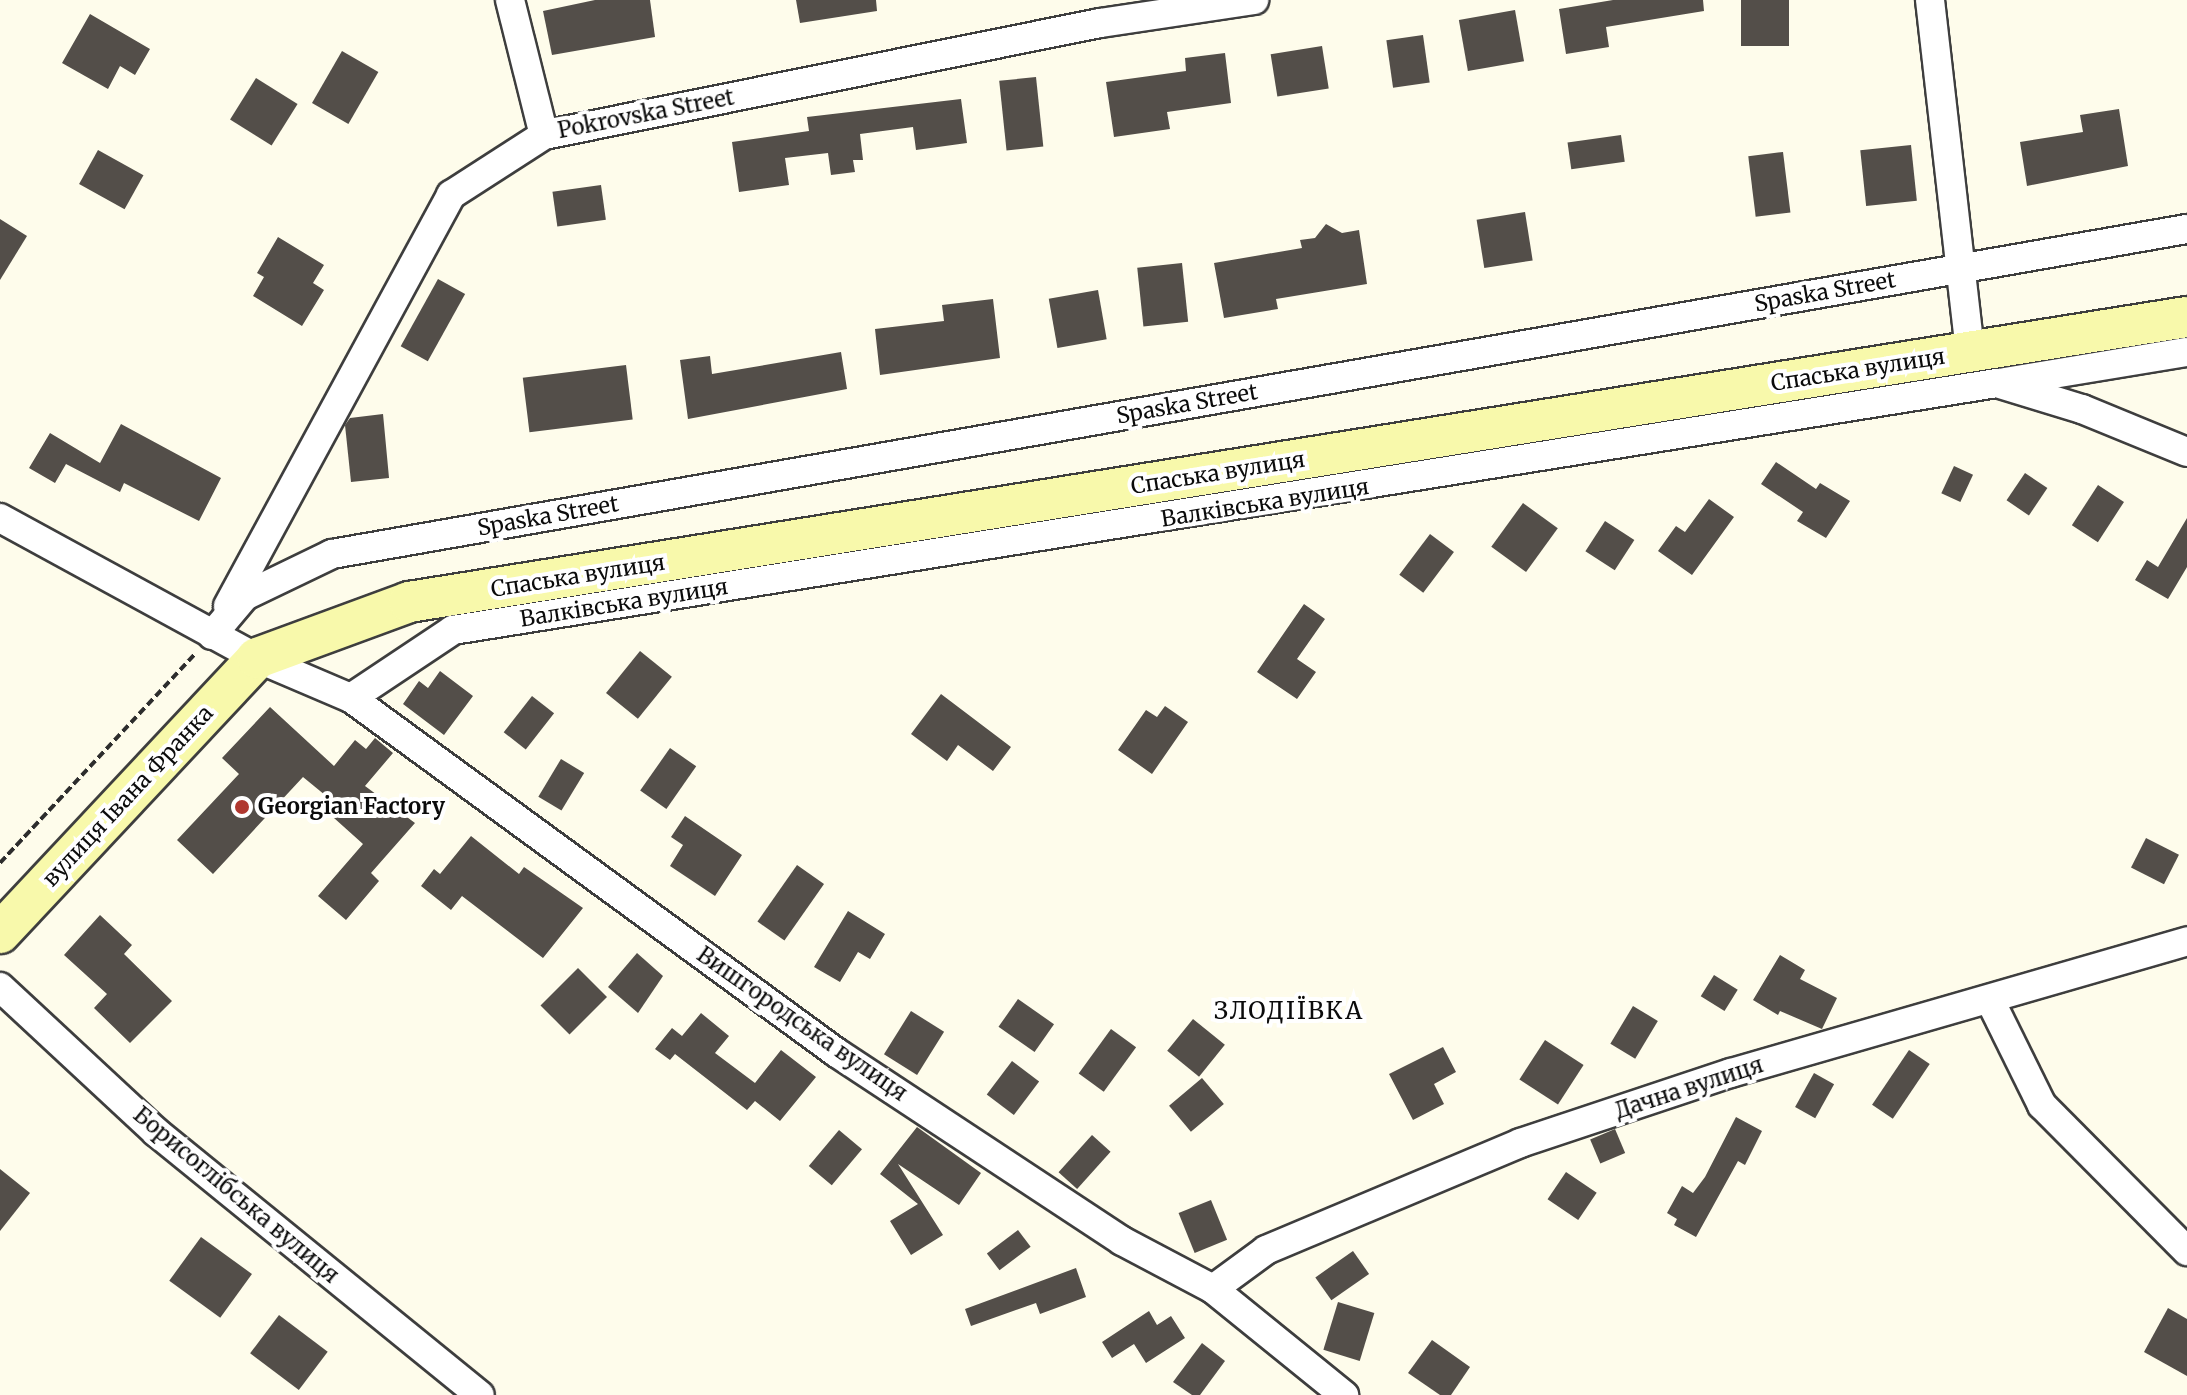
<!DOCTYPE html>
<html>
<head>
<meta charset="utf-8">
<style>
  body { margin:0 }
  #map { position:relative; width:2187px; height:1395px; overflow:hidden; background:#fefceb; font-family:Merriweather,serif }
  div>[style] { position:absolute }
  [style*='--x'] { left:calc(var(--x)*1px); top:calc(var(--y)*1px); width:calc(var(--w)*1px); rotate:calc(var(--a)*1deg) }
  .building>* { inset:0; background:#534e49; transform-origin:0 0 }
  .path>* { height:4px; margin-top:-2px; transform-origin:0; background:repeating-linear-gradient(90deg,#2d2d2d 0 8px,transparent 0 12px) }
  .roads { filter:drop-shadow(2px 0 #3e3e3e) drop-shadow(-2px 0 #3e3e3e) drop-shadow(0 2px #3e3e3e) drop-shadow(0 -2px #3e3e3e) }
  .street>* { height:28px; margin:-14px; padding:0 14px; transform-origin:14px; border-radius:14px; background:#fff }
  .secondary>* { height:40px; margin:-20px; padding:0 20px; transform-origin:20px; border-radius:20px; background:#f8f9ab }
  .dots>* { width:22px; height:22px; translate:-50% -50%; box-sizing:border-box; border:4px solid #fff; border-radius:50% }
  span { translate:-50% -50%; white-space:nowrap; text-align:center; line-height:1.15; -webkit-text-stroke:8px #fff; paint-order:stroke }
  .street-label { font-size:22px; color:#0b0b0b }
  .poi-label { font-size:22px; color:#0b0b0b; font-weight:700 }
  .left { translate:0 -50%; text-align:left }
  .neighbourhood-label { font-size:24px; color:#0b0b0b; letter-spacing:2px }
</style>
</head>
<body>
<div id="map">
  <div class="building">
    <div style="clip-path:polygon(595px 0,650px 0,655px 37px,552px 55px,543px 11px)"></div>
    <div style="clip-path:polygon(796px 0,876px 0,877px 11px,800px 23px)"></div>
    <div style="clip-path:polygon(1613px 0,1703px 0,1704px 11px,1606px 27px,1609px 47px,1566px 54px,1559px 9px)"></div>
    <div style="left:1741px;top:0;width:48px;height:46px"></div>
    <div style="left:1515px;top:10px;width:52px;height:57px;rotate:80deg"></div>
    <div style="clip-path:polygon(90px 14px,150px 49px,135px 75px,120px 66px,108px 89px,62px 63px)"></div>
    <div style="left:1423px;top:35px;width:48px;height:37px;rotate:82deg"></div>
    <div style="left:1322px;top:46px;width:43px;height:52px;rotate:81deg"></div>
    <div style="left:342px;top:51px;width:42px;height:60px;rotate:30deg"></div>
    <div style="clip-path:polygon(1225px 53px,1231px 103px,1167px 112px,1170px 129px,1114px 137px,1106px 82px,1186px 71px,1185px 58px)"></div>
    <div style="left:1036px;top:77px;width:70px;height:37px;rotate:84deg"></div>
    <div style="left:256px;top:78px;width:49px;height:49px;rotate:32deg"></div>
    <div style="clip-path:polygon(961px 99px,967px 143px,916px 150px,913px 127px,860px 134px,863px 160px,853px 160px,855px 172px,831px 175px,828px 153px,785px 158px,789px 185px,739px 192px,732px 142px,809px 131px,807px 117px)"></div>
    <div style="clip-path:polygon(2119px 109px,2128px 166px,2027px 186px,2020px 142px,2083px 132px,2080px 115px)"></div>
    <div style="left:1621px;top:135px;width:27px;height:54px;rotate:82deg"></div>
    <div style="left:1911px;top:145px;width:56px;height:51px;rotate:84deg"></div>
    <div style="left:98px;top:150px;width:52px;height:39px;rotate:29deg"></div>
    <div style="left:1783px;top:152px;width:61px;height:35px;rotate:83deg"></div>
    <div style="left:601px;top:185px;width:35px;height:49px;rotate:82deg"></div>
    <div style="left:1525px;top:212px;width:49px;height:49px;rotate:81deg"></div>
    <div style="clip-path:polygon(0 219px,27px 236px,0 280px)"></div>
    <div style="clip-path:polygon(1326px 224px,1342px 233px,1359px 230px,1367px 284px,1276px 299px,1278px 309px,1224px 318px,1214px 263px,1302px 248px,1300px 240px,1315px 238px)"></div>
    <div style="clip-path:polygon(278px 237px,324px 265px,313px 283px,324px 290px,302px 326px,253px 296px,264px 277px,257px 273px)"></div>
    <div style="left:1182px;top:263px;width:59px;height:45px;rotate:84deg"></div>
    <div style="left:438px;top:279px;width:31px;height:77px;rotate:29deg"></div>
    <div style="left:1098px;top:290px;width:50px;height:50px;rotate:80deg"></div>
    <div style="clip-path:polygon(993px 299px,1000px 358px,880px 375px,875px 329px,944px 321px,942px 305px)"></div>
    <div style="clip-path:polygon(841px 352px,847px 389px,688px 419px,680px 360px,710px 356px,712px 374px)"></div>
    <div style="left:626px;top:365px;width:55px;height:104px;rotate:83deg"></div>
    <div style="clip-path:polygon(383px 414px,389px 478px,351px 482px,345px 425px,350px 418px)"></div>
    <div style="clip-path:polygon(121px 424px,221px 478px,199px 521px,124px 483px,120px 492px,66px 464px,55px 483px,29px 468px,50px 433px,100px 463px)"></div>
    <div style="clip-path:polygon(1776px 462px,1816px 489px,1820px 483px,1850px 501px,1826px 538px,1797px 521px,1803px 512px,1761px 484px)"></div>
    <div style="left:1954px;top:466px;width:21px;height:30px;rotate:25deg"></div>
    <div style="left:2025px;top:473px;width:27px;height:33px;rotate:34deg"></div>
    <div style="left:2098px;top:485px;width:31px;height:48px;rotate:33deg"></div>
    <div style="clip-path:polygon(1709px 499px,1734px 517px,1692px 575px,1658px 551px,1676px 526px,1685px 532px)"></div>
    <div style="left:1523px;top:503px;width:43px;height:54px;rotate:36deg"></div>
    <div style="clip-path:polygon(2187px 518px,2187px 567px,2168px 599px,2135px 580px,2147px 560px,2158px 567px)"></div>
    <div style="left:1605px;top:521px;width:35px;height:36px;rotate:33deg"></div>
    <div style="left:1430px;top:534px;width:30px;height:51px;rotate:37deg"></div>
    <div style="clip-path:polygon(1304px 604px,1325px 619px,1297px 659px,1316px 672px,1297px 699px,1257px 672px)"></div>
    <div style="left:640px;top:651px;width:41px;height:54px;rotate:39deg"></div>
    <div style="clip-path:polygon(440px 671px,473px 696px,444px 735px,403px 704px,419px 681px,428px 688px)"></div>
    <div style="clip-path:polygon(941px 694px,1011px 747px,993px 771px,958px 745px,947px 761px,911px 734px)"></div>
    <div style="left:532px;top:696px;width:28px;height:46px;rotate:38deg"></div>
    <div style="clip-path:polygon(1165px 706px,1188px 722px,1152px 774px,1118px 750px,1146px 710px,1157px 717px)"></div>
    <div style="clip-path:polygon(270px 707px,334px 766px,355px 740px,366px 749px,375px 738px,393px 753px,365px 786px,415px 823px,371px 873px,379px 881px,346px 920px,318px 896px,363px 844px,334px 818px,342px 809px,303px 777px,213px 874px,177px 840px,239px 774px,222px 758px)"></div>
    <div style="left:670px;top:748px;width:32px;height:52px;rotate:35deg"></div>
    <div style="left:561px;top:759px;width:27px;height:44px;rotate:31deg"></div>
    <div style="clip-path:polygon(685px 816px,742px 855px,715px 896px,670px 866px,683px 845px,671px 837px)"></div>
    <div style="clip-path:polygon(471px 836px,519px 874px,524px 867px,583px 908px,543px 958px,462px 896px,451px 910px,421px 886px,434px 869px,440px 874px)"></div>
    <div style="left:2146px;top:838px;width:37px;height:33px;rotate:27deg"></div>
    <div style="left:797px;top:865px;width:33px;height:69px;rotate:35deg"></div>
    <div style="clip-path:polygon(848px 911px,885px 934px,870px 959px,858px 952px,840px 982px,814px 967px)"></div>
    <div style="clip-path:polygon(100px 915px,132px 945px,124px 954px,172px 1001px,130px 1043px,94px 1008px,107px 994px,64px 955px)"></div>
    <div style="clip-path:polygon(637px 953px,663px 976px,638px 1013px,608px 987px)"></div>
    <div style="clip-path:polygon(1780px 955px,1805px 970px,1800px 979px,1837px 998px,1822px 1029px,1780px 1011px,1778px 1015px,1753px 1000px)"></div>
    <div style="left:578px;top:968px;width:41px;height:53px;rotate:45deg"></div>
    <div style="left:1714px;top:975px;width:28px;height:25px;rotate:32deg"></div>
    <div style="left:1018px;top:999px;width:44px;height:34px;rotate:35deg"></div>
    <div style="left:1633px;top:1006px;width:29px;height:44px;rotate:31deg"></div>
    <div style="left:911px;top:1011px;width:39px;height:51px;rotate:32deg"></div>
    <div style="clip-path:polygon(701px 1013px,729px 1036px,715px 1053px,755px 1083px,781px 1050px,816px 1077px,780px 1121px,755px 1101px,747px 1110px,675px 1054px,670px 1060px,655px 1049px,672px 1028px,682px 1036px)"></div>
    <div style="left:1193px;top:1019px;width:41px;height:41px;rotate:39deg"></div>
    <div style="left:1111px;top:1029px;width:31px;height:55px;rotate:36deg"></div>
    <div style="left:1545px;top:1040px;width:46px;height:47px;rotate:33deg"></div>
    <div style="clip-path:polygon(1443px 1047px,1456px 1072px,1434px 1084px,1444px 1104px,1413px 1120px,1389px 1074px)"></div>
    <div style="left:1909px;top:1050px;width:25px;height:66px;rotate:34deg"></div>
    <div style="left:1012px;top:1061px;width:34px;height:42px;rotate:37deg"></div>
    <div style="left:1814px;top:1073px;width:23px;height:39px;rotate:29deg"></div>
    <div style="left:1202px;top:1078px;width:34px;height:43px;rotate:50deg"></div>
    <div style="clip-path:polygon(1736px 1117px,1762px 1131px,1745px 1165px,1738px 1161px,1696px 1237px,1674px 1225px,1677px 1219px,1667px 1213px,1682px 1186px,1693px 1193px,1705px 1177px)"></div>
    <div style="clip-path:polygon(917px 1127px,981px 1173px,959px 1205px,898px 1164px,943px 1235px,911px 1255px,890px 1221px,918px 1204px,880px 1174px)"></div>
    <div style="left:1615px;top:1129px;width:26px;height:27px;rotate:67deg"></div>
    <div style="left:839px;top:1130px;width:30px;height:47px;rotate:40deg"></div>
    <div style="left:1092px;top:1135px;width:25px;height:50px;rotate:42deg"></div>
    <div style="clip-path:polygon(0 1169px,30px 1193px,0 1231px)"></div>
    <div style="left:1566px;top:1172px;width:37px;height:33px;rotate:34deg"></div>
    <div style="left:1211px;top:1200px;width:43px;height:35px;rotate:68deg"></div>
    <div style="left:1018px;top:1230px;width:21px;height:39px;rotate:53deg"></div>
    <div style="left:201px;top:1237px;width:63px;height:54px;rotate:36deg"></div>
    <div style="left:1353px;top:1251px;width:28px;height:46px;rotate:55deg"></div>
    <div style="clip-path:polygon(1076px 1268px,1086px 1297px,1040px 1314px,1036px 1303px,971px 1326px,965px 1309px)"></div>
    <div style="left:1338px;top:1302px;width:38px;height:50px;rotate:17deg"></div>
    <div style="clip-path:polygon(2168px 1308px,2187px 1319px,2187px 1376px,2144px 1352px)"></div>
    <div style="clip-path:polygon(1149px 1311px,1157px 1325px,1171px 1316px,1185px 1338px,1146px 1363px,1134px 1344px,1112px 1358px,1102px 1342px)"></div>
    <div style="left:279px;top:1315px;width:61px;height:48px;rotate:37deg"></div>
    <div style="clip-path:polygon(1432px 1340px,1470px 1367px,1451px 1395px,1440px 1395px,1408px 1373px)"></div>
    <div style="clip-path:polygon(1202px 1343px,1225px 1361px,1200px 1395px,1192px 1395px,1173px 1382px)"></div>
  </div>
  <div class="path">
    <div style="--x:0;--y:863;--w:286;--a:-47"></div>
  </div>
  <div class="roads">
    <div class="street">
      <div style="--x:510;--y:0;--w:139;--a:75.9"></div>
      <div style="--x:1930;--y:0;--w:354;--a:83.5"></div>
      <div style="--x:2005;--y:382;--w:184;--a:-9.4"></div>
      <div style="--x:0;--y:518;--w:293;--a:28.6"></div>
      <div style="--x:257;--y:658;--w:102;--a:23.1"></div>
      <div style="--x:351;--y:698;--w:602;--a:36.15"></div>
      <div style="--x:837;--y:1053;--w:341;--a:33.4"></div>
      <div style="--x:1122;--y:1241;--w:103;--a:27.8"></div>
      <div style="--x:1213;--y:1289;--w:169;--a:39"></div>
      <div style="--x:228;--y:606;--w:468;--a:-61.5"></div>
      <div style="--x:451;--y:195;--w:111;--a:-32.8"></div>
      <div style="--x:544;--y:135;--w:567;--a:-11.39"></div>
      <div style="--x:1100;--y:23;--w:156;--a:-8.5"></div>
      <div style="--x:212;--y:635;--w:51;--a:-49.8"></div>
      <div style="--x:245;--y:596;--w:97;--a:-25.8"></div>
      <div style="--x:332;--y:554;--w:1883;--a:-9.94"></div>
      <div style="--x:351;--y:698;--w:123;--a:-33.7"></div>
      <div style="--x:453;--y:630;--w:1564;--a:-9.09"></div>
      <div style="--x:1997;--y:383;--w:89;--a:17"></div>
      <div style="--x:2082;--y:409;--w:113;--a:22.3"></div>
      <div style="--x:0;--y:987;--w:213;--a:42.9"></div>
      <div style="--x:156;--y:1132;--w:417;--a:39.1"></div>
      <div style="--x:1991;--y:1002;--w:115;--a:63.7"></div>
      <div style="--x:2042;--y:1105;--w:206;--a:45.2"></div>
      <div style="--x:1213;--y:1289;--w:66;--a:-36.3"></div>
      <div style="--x:1266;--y:1250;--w:276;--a:-22.8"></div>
      <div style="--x:1520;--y:1143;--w:222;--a:-18.4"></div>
      <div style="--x:1731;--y:1073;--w:475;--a:-16.1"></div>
    </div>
    <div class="secondary">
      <div style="--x:0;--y:933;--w:376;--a:-46.9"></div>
      <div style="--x:257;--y:658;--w:162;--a:-20.2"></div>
      <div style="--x:409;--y:602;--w:1801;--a:-9.11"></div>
    </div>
  </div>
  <div class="dots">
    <div style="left:242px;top:807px;background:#b0372f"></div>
  </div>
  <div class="street-label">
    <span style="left:646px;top:114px;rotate:-11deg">Pokrovska Street</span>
    <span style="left:1825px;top:292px;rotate:-10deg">Spaska Street</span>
    <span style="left:1858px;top:370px;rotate:-9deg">Спаська вулиця</span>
    <span style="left:1187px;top:404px;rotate:-10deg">Spaska Street</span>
    <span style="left:1218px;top:473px;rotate:-9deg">Спаська вулиця</span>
    <span style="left:1265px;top:503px;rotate:-9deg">Валківська вулиця</span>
    <span style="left:548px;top:516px;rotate:-10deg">Spaska Street</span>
    <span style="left:578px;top:576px;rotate:-9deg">Спаська вулиця</span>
    <span style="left:624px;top:603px;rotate:-9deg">Валківська вулиця</span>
    <span style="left:128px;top:796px;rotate:-47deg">вулиця Івана Франка</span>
    <span style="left:802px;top:1024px;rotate:35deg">Вишгородська вулиця</span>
    <span style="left:1689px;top:1088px;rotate:-18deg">Дачна вулиця</span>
    <span style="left:236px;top:1195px;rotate:40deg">Борисоглібська вулиця</span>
  </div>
  <div class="poi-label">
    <span class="left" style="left:258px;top:807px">Georgian Factory</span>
  </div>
  <div class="neighbourhood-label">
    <span style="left:1289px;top:1011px">ЗЛОДІЇВКА</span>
  </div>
</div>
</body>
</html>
